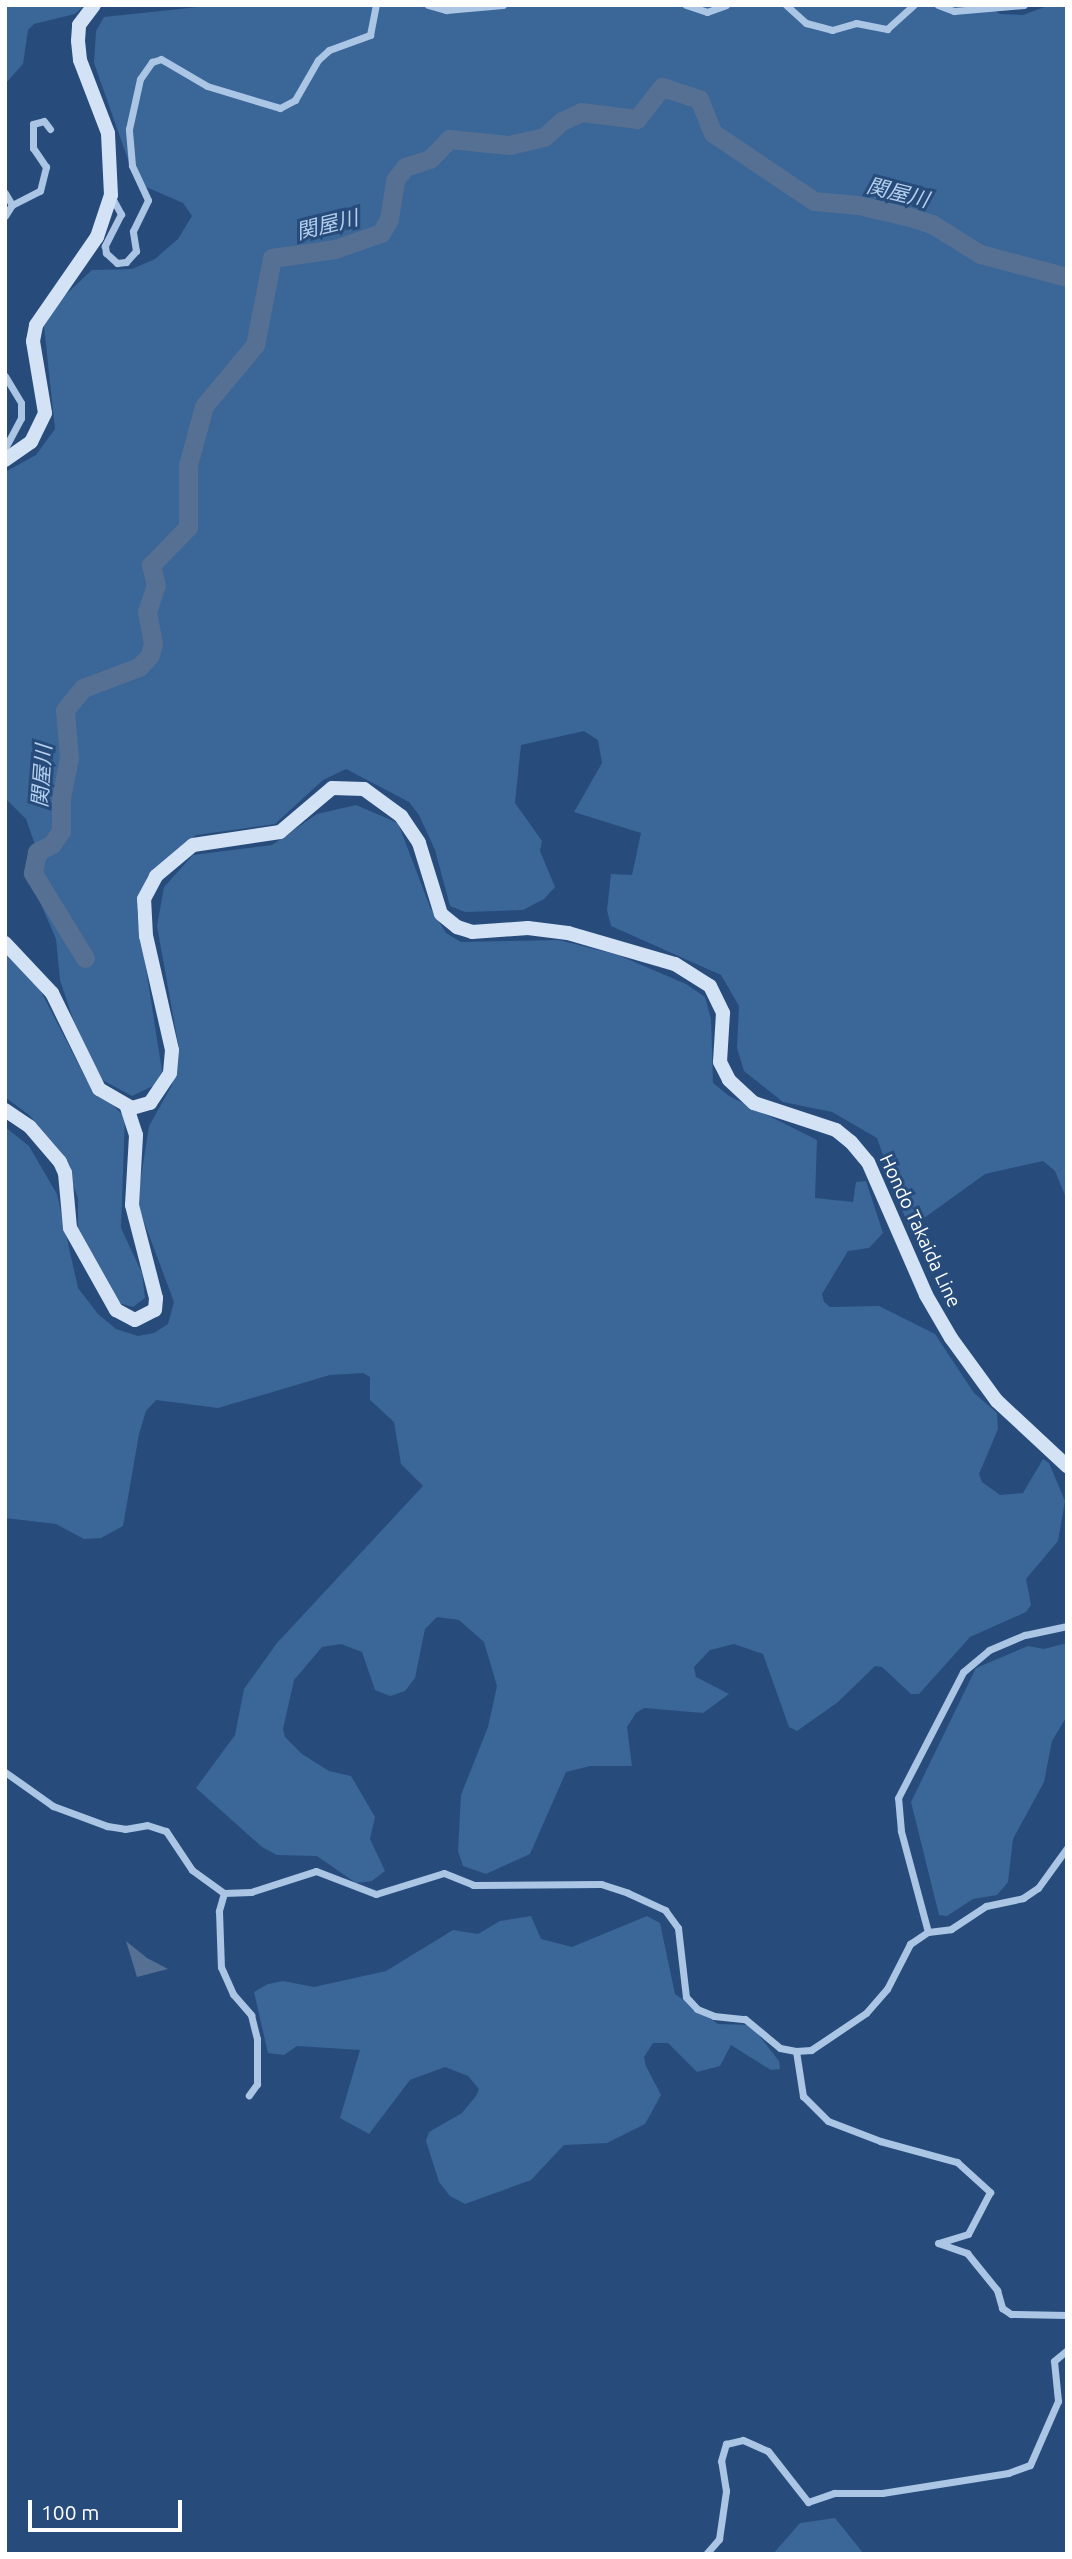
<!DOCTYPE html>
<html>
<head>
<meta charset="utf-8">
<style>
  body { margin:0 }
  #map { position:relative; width:1072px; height:2559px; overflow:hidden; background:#274c7b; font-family:Ubuntu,"Noto Sans JP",sans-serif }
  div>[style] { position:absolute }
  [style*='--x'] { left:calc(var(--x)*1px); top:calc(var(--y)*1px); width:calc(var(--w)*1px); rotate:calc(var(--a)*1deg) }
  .green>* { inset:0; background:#3a6698 }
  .water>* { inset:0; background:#557092 }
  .river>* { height:19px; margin:-9.5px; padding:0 9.5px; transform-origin:9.5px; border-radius:9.5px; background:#557092 }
  .street>* { height:7px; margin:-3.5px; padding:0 3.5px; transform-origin:3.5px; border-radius:3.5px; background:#abc5e4 }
  .secondary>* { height:14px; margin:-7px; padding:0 7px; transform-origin:7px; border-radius:7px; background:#d3e2f4 }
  span { translate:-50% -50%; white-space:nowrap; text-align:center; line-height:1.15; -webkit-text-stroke:6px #274c7b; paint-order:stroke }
  .street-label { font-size:19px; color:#fff }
  .water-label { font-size:21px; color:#b6cfec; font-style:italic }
  .frame { position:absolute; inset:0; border:7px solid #fff; pointer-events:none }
  .scale { position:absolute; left:28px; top:2500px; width:154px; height:32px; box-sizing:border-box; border:4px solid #fff; border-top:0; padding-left:9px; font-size:21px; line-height:24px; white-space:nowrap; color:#fff; -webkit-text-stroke:5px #274c7b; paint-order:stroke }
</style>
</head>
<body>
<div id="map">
  <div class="green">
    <div style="clip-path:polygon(5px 5px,85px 5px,75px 14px,34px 24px,28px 30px,23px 64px,5px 84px)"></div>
    <div style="clip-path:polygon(217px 5px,986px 5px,1000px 14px,1023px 15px,1050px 5px,1067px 5px,1067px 1200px,1055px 1171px,1043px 1161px,985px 1174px,909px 1229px,877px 1138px,832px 1112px,783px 1102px,744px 1071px,737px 1048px,739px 1006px,721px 975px,611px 926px,607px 910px,611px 874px,632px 875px,641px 833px,574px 812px,602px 763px,598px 740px,584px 731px,521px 745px,515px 803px,542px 841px,540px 851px,555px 887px,544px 899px,523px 910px,465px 912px,450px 906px,435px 850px,419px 815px,409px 802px,346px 769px,323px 780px,275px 824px,196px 835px,183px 845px,147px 877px,137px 911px,162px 1071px,155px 1085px,132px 1096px,97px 1077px,88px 1064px,60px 980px,56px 939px,40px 902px,34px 842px,26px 819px,5px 798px,5px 472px,36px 455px,55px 429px,44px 326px,62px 298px,92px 270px,132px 269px,155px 259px,178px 239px,192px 216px,183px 203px,146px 187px,131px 168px,94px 63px,96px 31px,104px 17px)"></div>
    <div style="clip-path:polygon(356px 805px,398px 823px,430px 907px,446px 933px,461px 942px,559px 940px,618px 955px,686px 984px,705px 997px,711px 1019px,713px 1083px,729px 1096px,817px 1140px,815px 1198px,853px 1202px,856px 1182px,866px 1181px,883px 1233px,869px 1248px,848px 1251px,822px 1294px,824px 1302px,830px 1307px,879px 1306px,935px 1334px,974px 1393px,997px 1413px,998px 1429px,979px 1474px,982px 1482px,1000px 1495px,1023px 1493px,1043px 1459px,1049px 1463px,1065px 1501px,1058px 1541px,1026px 1579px,1031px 1605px,1026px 1612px,970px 1637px,919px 1694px,911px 1694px,882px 1667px,875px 1666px,838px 1702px,797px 1731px,789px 1727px,763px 1654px,734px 1644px,710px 1650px,694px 1667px,696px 1677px,729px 1694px,703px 1713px,644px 1708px,636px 1713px,627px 1727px,632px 1766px,590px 1766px,566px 1772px,530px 1854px,486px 1874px,463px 1866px,458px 1851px,461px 1795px,488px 1727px,497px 1686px,484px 1642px,459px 1620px,437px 1617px,425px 1629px,415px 1678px,405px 1691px,390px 1696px,375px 1690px,362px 1652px,341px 1644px,322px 1647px,294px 1680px,283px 1729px,285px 1737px,302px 1754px,329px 1771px,351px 1776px,375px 1817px,370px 1839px,385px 1871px,372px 1881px,356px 1883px,317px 1856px,277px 1855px,262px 1847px,196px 1788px,235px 1735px,244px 1689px,277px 1643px,423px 1486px,401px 1464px,394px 1422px,370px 1400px,370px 1377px,363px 1373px,330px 1375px,218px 1408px,156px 1400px,146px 1411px,139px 1434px,123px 1526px,101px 1538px,84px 1539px,56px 1524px,5px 1518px,5px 1127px,29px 1146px,57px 1194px,78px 1288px,98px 1314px,116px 1329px,138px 1336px,154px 1333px,168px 1324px,174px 1302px,137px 1203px,149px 1126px,172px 1085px,179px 1049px,157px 926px,164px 887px,193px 855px,272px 845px,317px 814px)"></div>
    <div style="clip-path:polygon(5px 954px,32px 974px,86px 1079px,125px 1117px,121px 1228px,142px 1273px,145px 1298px,133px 1307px,118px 1303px,78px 1238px,78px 1198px,60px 1151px,29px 1115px,5px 1097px)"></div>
    <div style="clip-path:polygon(1067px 1643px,1067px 1716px,1052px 1741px,1044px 1782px,1013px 1839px,1008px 1882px,997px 1895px,973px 1899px,947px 1916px,939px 1915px,911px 1802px,976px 1668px,1028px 1646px,1044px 1649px)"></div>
    <div style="clip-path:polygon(531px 1916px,541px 1939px,572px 1947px,647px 1916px,660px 1923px,675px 1994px,718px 2024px,751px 2025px,779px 2061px,780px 2069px,771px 2070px,731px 2045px,720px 2066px,697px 2072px,668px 2043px,653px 2043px,644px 2057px,646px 2066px,661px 2095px,645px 2124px,607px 2143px,564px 2145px,531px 2180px,465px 2204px,450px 2196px,439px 2182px,426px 2141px,429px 2132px,462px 2113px,476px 2096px,479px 2089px,468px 2076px,445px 2067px,410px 2080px,369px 2134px,340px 2118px,360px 2050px,297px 2046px,284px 2055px,268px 2053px,254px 1992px,268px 1984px,283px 1981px,314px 1987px,386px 1971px,453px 1930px,478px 1934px,500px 1921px)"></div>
    <div style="clip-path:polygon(835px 2518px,864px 2554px,773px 2554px,800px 2523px)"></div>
  </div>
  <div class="water">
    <div style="clip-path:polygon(126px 1941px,147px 1958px,168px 1969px,137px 1977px)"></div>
  </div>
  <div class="river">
    <div style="--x:85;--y:958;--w:100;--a:-121.5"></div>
    <div style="--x:33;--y:873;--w:21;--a:-79"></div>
    <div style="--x:37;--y:852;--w:17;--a:-28"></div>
    <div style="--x:52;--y:844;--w:16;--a:-55"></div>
    <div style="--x:61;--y:831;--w:33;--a:-90"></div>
    <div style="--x:61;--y:798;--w:41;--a:-78.7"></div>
    <div style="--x:69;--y:758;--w:48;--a:-94.8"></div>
    <div style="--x:65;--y:710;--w:28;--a:-51"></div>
    <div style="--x:83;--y:688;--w:60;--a:-20.6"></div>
    <div style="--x:139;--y:667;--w:16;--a:-47"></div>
    <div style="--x:150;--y:655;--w:12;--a:-76"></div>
    <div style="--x:153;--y:643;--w:32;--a:-101"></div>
    <div style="--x:147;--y:612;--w:28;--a:-72"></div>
    <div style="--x:156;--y:585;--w:21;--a:-104"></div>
    <div style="--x:151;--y:565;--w:53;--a:-45.8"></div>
    <div style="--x:188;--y:527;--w:62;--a:-90"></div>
    <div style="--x:188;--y:465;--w:61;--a:-74.8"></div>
    <div style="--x:204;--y:406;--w:80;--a:-50.1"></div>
    <div style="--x:255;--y:345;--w:89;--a:-78.9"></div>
    <div style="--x:272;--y:258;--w:64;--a:-8.1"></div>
    <div style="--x:335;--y:249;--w:49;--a:-19.2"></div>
    <div style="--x:381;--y:233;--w:16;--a:-60"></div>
    <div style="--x:389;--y:219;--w:39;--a:-81"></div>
    <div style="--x:395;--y:180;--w:16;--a:-52"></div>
    <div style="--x:405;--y:167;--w:26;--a:-18"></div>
    <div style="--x:430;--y:159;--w:28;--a:-46"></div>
    <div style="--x:449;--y:139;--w:60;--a:5.7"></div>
    <div style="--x:509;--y:145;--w:36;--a:-13"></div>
    <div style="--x:544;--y:137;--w:24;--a:-42"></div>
    <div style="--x:562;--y:121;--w:21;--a:-25"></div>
    <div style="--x:581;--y:112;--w:56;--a:7.1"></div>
    <div style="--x:637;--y:119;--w:41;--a:-52"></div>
    <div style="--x:662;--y:87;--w:39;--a:18"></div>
    <div style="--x:699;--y:99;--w:37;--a:68"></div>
    <div style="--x:713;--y:133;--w:122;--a:34"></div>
    <div style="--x:814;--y:201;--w:44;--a:5.2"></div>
    <div style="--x:858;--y:205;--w:53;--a:13"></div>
    <div style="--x:910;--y:217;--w:23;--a:18"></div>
    <div style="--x:932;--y:224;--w:57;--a:32"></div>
    <div style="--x:980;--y:254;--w:90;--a:14.8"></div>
  </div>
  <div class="street">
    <div style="--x:428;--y:5;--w:19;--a:16"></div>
    <div style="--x:446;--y:10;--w:57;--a:-5"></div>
    <div style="--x:686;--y:5;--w:22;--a:18"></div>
    <div style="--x:707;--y:12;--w:20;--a:-20"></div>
    <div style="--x:786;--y:5;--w:27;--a:42"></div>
    <div style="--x:806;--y:23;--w:27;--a:15"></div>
    <div style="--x:832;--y:30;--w:25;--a:-16"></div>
    <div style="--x:856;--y:23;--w:32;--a:11"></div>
    <div style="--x:887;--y:29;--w:36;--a:-42"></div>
    <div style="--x:938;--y:5;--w:17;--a:21"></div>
    <div style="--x:954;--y:11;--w:70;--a:-4.9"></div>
    <div style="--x:5;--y:193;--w:14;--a:60"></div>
    <div style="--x:111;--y:196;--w:21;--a:61"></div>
    <div style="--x:121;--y:214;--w:36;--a:117"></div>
    <div style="--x:105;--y:246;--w:7;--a:82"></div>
    <div style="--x:106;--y:253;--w:15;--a:42"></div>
    <div style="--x:117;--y:263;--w:9;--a:-6"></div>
    <div style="--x:126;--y:262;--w:15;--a:-48"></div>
    <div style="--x:136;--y:251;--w:20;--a:-99"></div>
    <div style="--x:133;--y:231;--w:34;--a:-64"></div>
    <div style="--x:148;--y:200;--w:38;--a:-115"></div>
    <div style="--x:132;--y:165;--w:36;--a:-95"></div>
    <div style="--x:129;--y:129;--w:51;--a:-77.6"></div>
    <div style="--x:140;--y:79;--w:21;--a:-55"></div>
    <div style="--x:152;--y:62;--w:9;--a:-18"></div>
    <div style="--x:161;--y:59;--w:53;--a:30.4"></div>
    <div style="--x:207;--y:86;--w:76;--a:16.8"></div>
    <div style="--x:280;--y:108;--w:17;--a:-28"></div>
    <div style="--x:295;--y:100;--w:46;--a:-60.1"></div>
    <div style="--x:318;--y:60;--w:15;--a:-42"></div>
    <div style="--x:329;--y:50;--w:44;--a:-20.1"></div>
    <div style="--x:370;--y:35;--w:31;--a:-79"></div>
    <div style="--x:5;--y:216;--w:13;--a:-58"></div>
    <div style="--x:12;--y:205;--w:31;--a:-27"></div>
    <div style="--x:40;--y:191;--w:25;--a:-76"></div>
    <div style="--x:46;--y:167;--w:23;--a:-124"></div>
    <div style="--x:33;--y:148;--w:24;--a:-90"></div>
    <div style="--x:33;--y:124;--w:11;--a:-15"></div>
    <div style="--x:44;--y:121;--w:10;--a:53"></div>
    <div style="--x:5;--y:376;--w:31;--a:59"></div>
    <div style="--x:21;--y:403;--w:15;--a:90"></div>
    <div style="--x:21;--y:418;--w:34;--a:118"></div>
    <div style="--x:5;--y:1772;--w:59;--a:35.3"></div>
    <div style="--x:53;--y:1806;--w:58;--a:20.3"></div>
    <div style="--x:107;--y:1826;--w:18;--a:9"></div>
    <div style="--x:125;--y:1829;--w:22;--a:-10"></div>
    <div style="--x:147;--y:1825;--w:20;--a:18"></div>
    <div style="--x:166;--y:1831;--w:47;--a:56.3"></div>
    <div style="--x:192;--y:1870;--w:39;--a:36"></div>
    <div style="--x:224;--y:1893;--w:27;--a:-2"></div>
    <div style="--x:251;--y:1892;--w:68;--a:-17.9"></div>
    <div style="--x:316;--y:1871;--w:64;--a:21"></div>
    <div style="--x:376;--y:1894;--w:71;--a:-17.2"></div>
    <div style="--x:444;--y:1873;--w:31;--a:22"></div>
    <div style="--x:473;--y:1885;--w:128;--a:-0.4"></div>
    <div style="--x:601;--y:1884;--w:28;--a:18"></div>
    <div style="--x:628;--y:1893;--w:41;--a:24.7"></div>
    <div style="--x:665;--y:1910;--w:22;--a:54"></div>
    <div style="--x:678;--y:1928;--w:69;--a:83.4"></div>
    <div style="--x:686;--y:1997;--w:16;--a:47"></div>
    <div style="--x:697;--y:2009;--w:18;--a:22"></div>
    <div style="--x:714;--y:2016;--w:31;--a:6"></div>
    <div style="--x:745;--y:2019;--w:45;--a:39.6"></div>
    <div style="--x:780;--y:2048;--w:16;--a:11"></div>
    <div style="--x:796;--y:2051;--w:15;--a:-4"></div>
    <div style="--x:811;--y:2050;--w:66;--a:-33.9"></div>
    <div style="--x:866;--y:2013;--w:32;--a:-49"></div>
    <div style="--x:887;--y:1989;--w:51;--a:-62.9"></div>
    <div style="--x:910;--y:1944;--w:22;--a:-34"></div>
    <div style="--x:928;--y:1932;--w:23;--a:-7"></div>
    <div style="--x:951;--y:1929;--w:42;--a:-33.3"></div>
    <div style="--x:986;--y:1906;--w:38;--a:-12"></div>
    <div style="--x:1023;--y:1898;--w:18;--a:-34"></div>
    <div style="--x:1038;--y:1888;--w:49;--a:-54.1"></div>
    <div style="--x:224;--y:1893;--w:19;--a:106"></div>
    <div style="--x:219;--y:1911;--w:56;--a:88"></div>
    <div style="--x:221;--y:1967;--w:30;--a:66"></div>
    <div style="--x:233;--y:1994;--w:28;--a:49"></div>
    <div style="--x:251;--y:2015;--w:25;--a:76"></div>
    <div style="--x:257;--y:2039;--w:45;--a:90"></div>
    <div style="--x:257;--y:2084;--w:14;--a:126"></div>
    <div style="--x:928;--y:1932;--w:105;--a:-105"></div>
    <div style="--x:901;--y:1831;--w:33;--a:-95"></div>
    <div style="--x:898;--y:1798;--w:142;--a:-62.7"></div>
    <div style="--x:963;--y:1672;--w:34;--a:-40"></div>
    <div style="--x:989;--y:1650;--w:39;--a:-23"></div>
    <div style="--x:1025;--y:1635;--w:43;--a:-12.1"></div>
    <div style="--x:796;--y:2051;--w:46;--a:81.2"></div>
    <div style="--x:803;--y:2096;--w:35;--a:45"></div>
    <div style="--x:828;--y:2121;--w:56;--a:21"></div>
    <div style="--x:880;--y:2141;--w:80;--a:15.3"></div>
    <div style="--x:957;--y:2162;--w:45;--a:42.3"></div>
    <div style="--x:990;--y:2192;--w:47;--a:117.6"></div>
    <div style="--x:968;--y:2234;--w:31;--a:163"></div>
    <div style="--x:938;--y:2243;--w:31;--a:19"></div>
    <div style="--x:967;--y:2253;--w:48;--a:51"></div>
    <div style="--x:997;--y:2290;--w:19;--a:74"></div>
    <div style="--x:1002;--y:2308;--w:11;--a:34"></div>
    <div style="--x:1011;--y:2314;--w:56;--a:1"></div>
    <div style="--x:706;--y:2554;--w:20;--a:-49"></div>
    <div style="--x:719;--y:2539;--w:49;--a:-81.7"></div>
    <div style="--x:726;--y:2491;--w:30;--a:-99"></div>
    <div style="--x:721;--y:2461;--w:18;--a:-74"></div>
    <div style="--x:726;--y:2444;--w:17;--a:-13"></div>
    <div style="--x:743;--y:2440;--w:27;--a:24"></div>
    <div style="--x:768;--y:2451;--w:65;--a:51.9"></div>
    <div style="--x:808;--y:2502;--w:28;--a:-19"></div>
    <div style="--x:834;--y:2493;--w:48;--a:0"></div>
    <div style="--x:882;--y:2493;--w:128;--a:-9"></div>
    <div style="--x:1008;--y:2473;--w:23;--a:-20"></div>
    <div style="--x:1030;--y:2465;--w:70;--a:-66.4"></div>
    <div style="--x:1058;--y:2401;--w:40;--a:-95.7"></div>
    <div style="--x:1054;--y:2361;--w:17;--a:-40"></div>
  </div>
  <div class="secondary">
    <div style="--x:5;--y:460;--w:32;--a:-35"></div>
    <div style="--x:31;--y:442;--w:32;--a:-64"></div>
    <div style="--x:45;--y:413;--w:73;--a:-99.5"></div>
    <div style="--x:33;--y:341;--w:16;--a:-79"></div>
    <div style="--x:36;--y:325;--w:107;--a:-55.3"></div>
    <div style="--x:97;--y:237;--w:44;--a:-71.6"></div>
    <div style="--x:111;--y:195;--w:62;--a:-92.8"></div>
    <div style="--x:108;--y:133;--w:78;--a:-111"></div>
    <div style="--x:80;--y:60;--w:19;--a:-96"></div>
    <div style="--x:78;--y:41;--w:16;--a:-86"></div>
    <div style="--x:79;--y:25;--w:25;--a:-53"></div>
    <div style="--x:5;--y:943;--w:69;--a:46.8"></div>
    <div style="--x:52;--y:993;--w:107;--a:63.9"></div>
    <div style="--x:99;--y:1089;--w:38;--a:30"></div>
    <div style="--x:132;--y:1108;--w:19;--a:-16"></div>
    <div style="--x:150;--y:1103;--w:36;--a:-56"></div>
    <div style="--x:170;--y:1073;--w:23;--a:-85"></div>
    <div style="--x:172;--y:1050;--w:117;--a:-102.8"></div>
    <div style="--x:146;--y:936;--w:37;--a:-93"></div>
    <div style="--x:144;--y:899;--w:26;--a:-62"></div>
    <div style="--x:156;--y:876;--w:48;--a:-40"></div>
    <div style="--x:193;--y:845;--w:88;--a:-8.5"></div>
    <div style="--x:280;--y:832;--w:68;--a:-40.2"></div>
    <div style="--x:332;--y:788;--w:32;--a:2"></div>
    <div style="--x:364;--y:789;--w:46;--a:36.1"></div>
    <div style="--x:401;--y:816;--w:32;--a:56"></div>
    <div style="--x:419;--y:843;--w:74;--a:72.8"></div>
    <div style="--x:441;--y:914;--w:21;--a:39"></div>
    <div style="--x:457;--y:927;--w:16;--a:18"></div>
    <div style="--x:472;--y:932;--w:56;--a:-4.1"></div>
    <div style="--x:528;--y:928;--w:40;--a:7.1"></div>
    <div style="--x:568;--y:933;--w:111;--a:16.2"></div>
    <div style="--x:675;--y:964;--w:41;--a:32.2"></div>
    <div style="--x:710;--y:986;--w:30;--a:64"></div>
    <div style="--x:723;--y:1013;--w:49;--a:93.5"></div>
    <div style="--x:720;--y:1062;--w:20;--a:63"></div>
    <div style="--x:729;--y:1080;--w:34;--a:43"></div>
    <div style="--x:754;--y:1103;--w:86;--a:18.2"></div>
    <div style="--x:836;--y:1130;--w:19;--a:39"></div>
    <div style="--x:851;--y:1142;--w:26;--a:50"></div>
    <div style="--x:868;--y:1162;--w:145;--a:66.4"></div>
    <div style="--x:926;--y:1295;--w:50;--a:59.8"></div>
    <div style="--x:951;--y:1338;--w:78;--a:53.9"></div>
    <div style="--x:997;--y:1401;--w:96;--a:42.9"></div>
    <div style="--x:5;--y:1110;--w:30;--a:34"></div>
    <div style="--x:30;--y:1127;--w:46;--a:49.4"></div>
    <div style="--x:60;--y:1162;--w:12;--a:66"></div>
    <div style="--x:65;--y:1173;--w:55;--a:84.8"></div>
    <div style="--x:70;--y:1228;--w:94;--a:60.7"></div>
    <div style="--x:116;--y:1310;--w:21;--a:28"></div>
    <div style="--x:135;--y:1320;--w:22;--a:-27"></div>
    <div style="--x:155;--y:1310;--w:12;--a:-85"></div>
    <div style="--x:156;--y:1298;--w:96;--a:-104.5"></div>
    <div style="--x:132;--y:1205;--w:70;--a:-86.7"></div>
    <div style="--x:136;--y:1135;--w:29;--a:-108"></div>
  </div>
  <div class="street-label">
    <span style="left:920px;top:1231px;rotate:65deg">Hondo Takaida Line</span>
  </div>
  <div class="water-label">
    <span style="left:898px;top:192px;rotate:14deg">関屋川</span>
    <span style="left:327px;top:224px;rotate:-14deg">関屋川</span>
    <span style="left:41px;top:776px;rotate:-86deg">関屋川</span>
  </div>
  <div class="frame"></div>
  <div class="scale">100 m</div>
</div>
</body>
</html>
